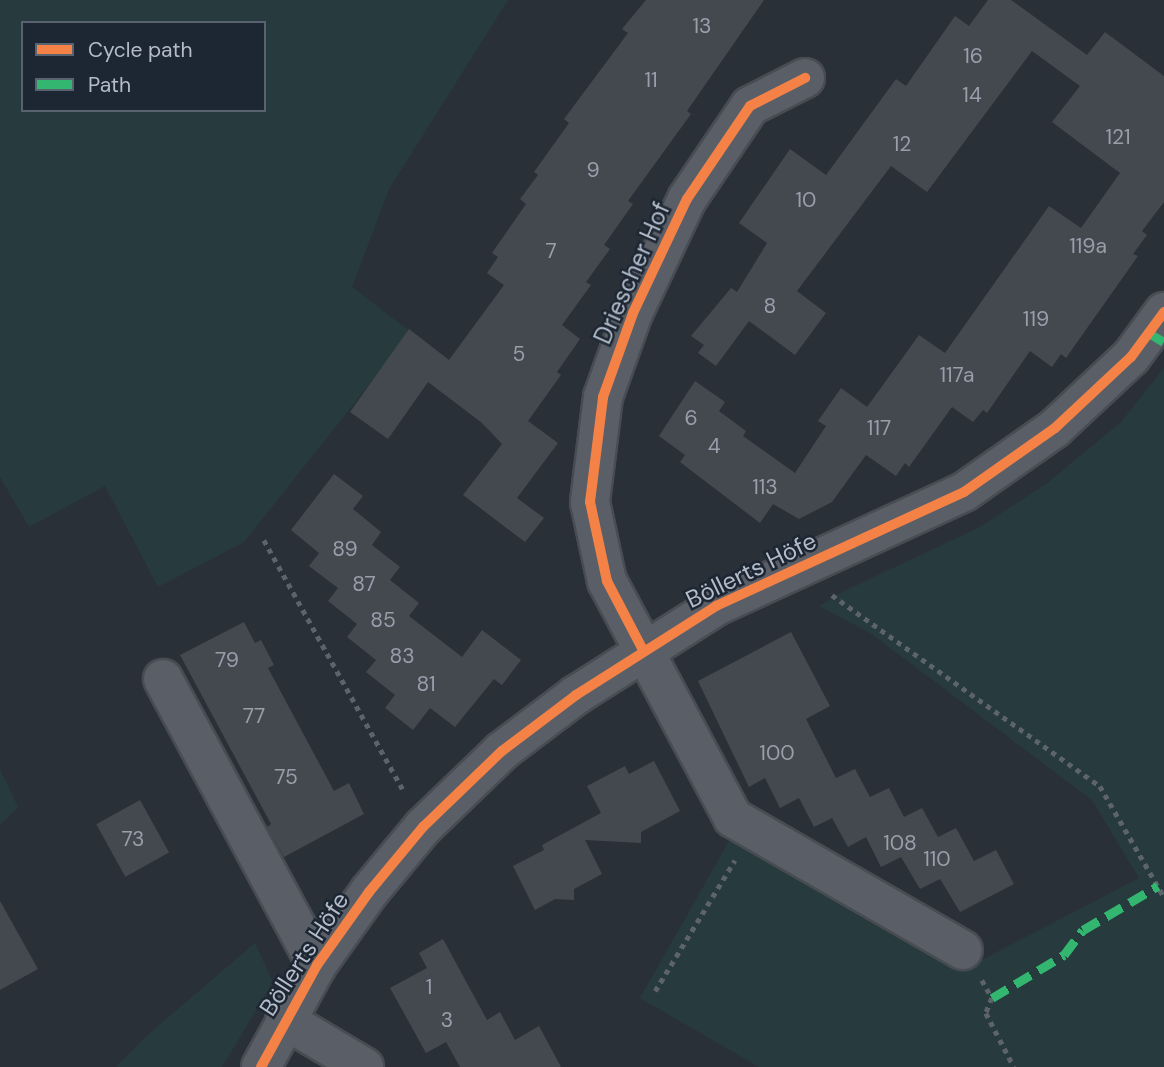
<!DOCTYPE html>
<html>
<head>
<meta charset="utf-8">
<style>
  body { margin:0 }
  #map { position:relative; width:1164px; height:1067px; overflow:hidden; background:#2a3038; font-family:"DM Sans",sans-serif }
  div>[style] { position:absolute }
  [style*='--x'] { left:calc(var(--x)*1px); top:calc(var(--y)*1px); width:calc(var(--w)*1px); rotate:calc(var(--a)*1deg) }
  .green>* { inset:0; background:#273a3e }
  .building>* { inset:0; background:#444950; transform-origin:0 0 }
  .path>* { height:4.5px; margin-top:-2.25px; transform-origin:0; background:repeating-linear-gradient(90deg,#5d636a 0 5px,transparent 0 10px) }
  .roads { filter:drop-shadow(2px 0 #484c53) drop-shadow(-2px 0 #484c53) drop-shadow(0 2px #484c53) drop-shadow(0 -2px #484c53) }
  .minor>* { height:38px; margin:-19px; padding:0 19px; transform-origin:19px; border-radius:19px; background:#5a5e66 }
  .quiet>* { height:9px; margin-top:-4.5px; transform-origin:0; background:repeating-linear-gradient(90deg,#33b770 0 18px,transparent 0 27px) }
  .cycleway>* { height:10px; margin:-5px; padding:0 5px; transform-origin:5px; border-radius:5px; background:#f48246 }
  span { translate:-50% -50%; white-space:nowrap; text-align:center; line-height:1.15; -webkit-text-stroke:5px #1d2633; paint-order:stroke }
  .number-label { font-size:21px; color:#989fab }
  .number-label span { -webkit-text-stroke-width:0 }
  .street-label { font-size:24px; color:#b4bcc9 }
  .legend { position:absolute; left:21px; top:21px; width:245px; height:91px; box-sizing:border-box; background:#1d2633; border:2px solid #59626f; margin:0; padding:9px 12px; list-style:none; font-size:21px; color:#b4bcc9 }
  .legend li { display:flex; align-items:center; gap:14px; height:35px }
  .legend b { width:35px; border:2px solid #59626f }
</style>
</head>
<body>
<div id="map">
  <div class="green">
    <div style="clip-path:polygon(evenodd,0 0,508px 0,389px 189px,352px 287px,411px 332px,244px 542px,158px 587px,105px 486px,29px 527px,0 477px,0 0,23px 23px,264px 23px,264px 110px,23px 110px,23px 23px)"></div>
    <div style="clip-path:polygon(1164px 368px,1164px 1067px,759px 1067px,640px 998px,732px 836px,974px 964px,1139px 878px,1092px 800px,870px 633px,819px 606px,844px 591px,980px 527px,1046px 484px,1121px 422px)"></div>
    <div style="clip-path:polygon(0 769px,18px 807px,0 825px)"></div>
    <div style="clip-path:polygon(255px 943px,273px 982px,222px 1067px,116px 1067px,145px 1037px)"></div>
  </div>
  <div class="building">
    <div style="clip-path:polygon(646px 0,764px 0,687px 111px,691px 114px,628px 201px,633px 204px,604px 245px,610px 249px,586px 282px,591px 285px,562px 325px,580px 339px,557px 372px,561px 375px,528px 421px,558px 443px,517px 498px,544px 518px,525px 542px,463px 495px,502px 444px,482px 423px,428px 382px,388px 439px,350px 412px,409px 329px,449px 360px,504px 285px,487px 273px,498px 257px,492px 253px,526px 204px,520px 199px,538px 175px,534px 172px,569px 123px,564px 119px,628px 33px,622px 29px)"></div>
    <div style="clip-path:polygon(988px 0,1011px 0,1087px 55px,1105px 32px,1164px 76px,1164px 202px,1142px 231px,1147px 235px,1133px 254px,1138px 256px,1066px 358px,1061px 354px,1052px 367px,1030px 351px,987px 413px,983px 410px,973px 422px,952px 407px,909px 467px,905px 463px,896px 476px,866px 455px,832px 502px,799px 519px,773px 504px,760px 523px,680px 462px,685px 455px,659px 436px,695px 381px,725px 402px,719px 411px,746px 431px,743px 436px,795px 473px,826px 426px,818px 421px,841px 388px,867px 407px,919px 335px,945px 353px,1049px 206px,1081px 228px,1120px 173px,1052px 122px,1080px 86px,1032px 51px,927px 192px,891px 166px,797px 291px,826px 313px,795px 355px,749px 321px,716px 366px,698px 353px,704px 345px,691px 336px,731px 288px,737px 292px,767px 243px,739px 223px,790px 149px,826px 175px,896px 79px,906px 86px,955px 16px,969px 26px)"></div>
    <div style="clip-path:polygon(334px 474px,363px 496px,353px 509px,381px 532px,372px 545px,400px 567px,390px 580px,419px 603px,409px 616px,462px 657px,482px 630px,521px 660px,502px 685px,494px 679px,455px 727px,430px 708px,413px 730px,385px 708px,395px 695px,366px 672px,376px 660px,347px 637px,357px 624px,328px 601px,338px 588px,309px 566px,319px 553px,291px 530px)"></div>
    <div style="clip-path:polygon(244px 622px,255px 643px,261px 640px,274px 665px,268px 668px,334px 791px,349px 783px,364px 814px,284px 857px,267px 827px,271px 824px,180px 655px)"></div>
    <div style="clip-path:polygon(791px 632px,830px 706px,806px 719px,836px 778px,855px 769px,870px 797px,889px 788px,904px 817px,922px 808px,938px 837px,956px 828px,974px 861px,996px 850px,1014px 884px,960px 912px,940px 879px,920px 889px,901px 857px,881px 867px,866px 837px,848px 847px,832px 818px,814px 827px,799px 798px,780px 808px,765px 778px,749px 787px,698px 681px)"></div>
    <div style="clip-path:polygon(654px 761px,680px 811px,641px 832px,641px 843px,585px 840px,602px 874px,574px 889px,574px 900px,555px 899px,535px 910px,513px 866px,544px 850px,542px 845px,601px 813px,587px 786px,625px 766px,629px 774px)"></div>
    <div style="left:140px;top:800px;width:60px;height:50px;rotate:61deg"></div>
    <div style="clip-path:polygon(0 901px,38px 969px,0 990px)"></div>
    <div style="clip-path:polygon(443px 939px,487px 1020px,500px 1012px,515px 1040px,539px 1026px,561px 1067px,460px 1067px,446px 1042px,426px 1053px,390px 988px,427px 968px,419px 953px)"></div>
  </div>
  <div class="path">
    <div style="--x:264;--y:540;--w:288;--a:60.9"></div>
    <div style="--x:832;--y:595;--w:329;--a:35.5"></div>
    <div style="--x:1100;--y:786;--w:128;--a:60"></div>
    <div style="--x:982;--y:980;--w:21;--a:61"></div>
    <div style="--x:992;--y:998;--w:16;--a:112"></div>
    <div style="--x:986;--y:1013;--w:61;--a:62.6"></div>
    <div style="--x:655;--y:991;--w:153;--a:-58.6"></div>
  </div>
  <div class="roads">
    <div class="minor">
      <div style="--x:805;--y:78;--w:62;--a:153"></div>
      <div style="--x:750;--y:106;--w:112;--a:124.1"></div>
      <div style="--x:687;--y:199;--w:126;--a:115.3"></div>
      <div style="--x:633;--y:313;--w:89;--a:109.7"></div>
      <div style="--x:603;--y:397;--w:106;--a:97.1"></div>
      <div style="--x:590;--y:502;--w:81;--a:77.9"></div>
      <div style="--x:607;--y:581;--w:268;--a:62"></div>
      <div style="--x:733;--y:818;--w:265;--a:29.9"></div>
      <div style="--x:163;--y:679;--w:325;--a:61.7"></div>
      <div style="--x:285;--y:1020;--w:92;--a:30.7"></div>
      <div style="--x:261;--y:1067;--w:116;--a:-61.2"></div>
      <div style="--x:317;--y:965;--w:90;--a:-54.5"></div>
      <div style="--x:369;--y:892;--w:85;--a:-50.3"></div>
      <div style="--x:423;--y:827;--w:110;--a:-43.9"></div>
      <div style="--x:502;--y:751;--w:93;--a:-37.1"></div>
      <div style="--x:576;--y:695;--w:166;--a:-32.4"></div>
      <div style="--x:716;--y:606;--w:273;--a:-24.7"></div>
      <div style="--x:964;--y:492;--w:111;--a:-35.1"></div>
      <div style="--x:1055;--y:428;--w:104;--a:-43.1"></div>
      <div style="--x:1131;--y:357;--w:56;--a:-53.7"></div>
    </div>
  </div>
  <div class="quiet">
    <div style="--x:1149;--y:333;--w:17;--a:31"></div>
    <div style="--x:992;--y:998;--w:84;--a:-30.8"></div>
    <div style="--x:1064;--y:955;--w:31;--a:-53"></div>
    <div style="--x:1083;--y:930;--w:87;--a:-30.4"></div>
  </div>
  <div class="cycleway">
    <div style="--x:643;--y:650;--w:78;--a:-117.6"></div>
    <div style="--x:607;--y:581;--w:81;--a:-102.1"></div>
    <div style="--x:590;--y:502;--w:106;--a:-82.9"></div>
    <div style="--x:603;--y:397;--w:89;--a:-70.3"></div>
    <div style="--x:633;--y:313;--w:126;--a:-64.7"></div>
    <div style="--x:687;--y:199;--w:112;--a:-55.9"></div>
    <div style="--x:750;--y:106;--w:62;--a:-27"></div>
    <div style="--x:261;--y:1067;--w:116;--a:-61.2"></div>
    <div style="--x:317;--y:965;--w:90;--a:-54.5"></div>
    <div style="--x:369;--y:892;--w:85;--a:-50.3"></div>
    <div style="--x:423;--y:827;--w:110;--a:-43.9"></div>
    <div style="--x:502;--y:751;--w:93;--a:-37.1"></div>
    <div style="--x:576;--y:695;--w:166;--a:-32.4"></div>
    <div style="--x:716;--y:606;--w:273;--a:-24.7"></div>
    <div style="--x:964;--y:492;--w:111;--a:-35.1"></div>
    <div style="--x:1055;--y:428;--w:104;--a:-43.1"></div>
    <div style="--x:1131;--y:357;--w:56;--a:-53.7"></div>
  </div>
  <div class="number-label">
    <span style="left:702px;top:26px">13</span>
    <span style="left:973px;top:56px">16</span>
    <span style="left:651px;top:80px">11</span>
    <span style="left:972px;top:95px">14</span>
    <span style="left:1118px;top:137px">121</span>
    <span style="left:902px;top:144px">12</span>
    <span style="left:593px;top:170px">9</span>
    <span style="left:806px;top:200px">10</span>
    <span style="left:1088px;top:246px">119a</span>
    <span style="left:551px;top:251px">7</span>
    <span style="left:770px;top:306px">8</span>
    <span style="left:1036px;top:319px">119</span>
    <span style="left:519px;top:354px">5</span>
    <span style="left:957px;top:375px">117a</span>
    <span style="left:691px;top:418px">6</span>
    <span style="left:879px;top:428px">117</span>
    <span style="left:714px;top:446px">4</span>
    <span style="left:765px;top:487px">113</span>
    <span style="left:345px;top:549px">89</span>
    <span style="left:364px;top:584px">87</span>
    <span style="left:383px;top:620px">85</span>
    <span style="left:402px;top:656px">83</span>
    <span style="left:227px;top:660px">79</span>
    <span style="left:426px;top:684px">81</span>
    <span style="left:254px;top:716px">77</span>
    <span style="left:777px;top:753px">100</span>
    <span style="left:286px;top:777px">75</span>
    <span style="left:133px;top:839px">73</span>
    <span style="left:900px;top:843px">108</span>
    <span style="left:937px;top:859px">110</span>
    <span style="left:429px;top:987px">1</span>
    <span style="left:447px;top:1020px">3</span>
  </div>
  <div class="street-label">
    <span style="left:632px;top:273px;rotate:-66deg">Driescher Hof</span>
    <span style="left:751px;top:570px;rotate:-26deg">Böllerts Höfe</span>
    <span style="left:304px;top:954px;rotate:-57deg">Böllerts Höfe</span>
  </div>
  <ul class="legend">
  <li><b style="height:9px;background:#f48246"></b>Cycle path</li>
  <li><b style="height:9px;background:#33b770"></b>Path</li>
  </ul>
</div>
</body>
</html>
